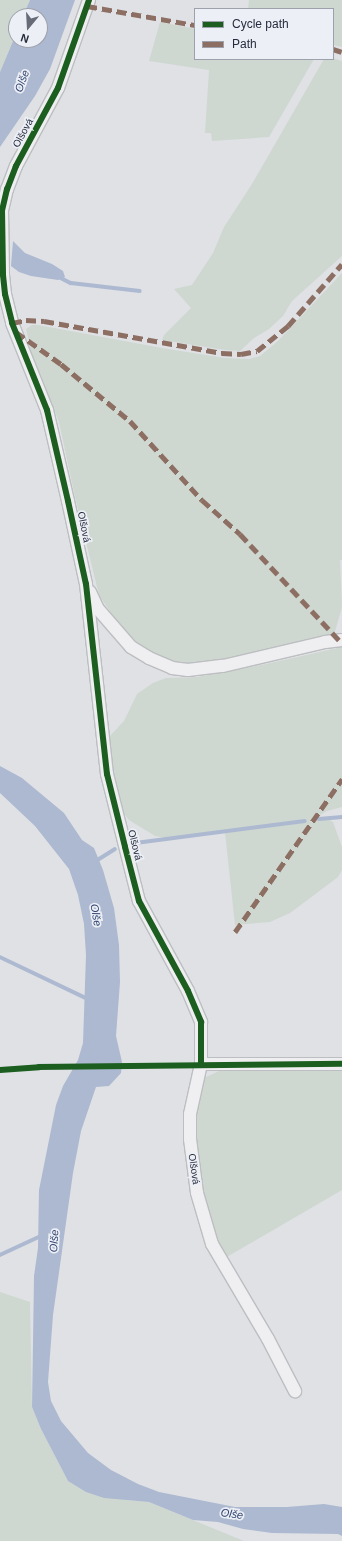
<!DOCTYPE html>
<html>
<head>
<meta charset="utf-8">
<style>
  body { margin:0 }
  #map { position:relative; width:342px; height:1541px; overflow:hidden; background:#dfe1e5; font-family:Arial,sans-serif }
  div>[style] { position:absolute }
  [style*='--x'] { left:calc(var(--x)*1px); top:calc(var(--y)*1px); width:calc(var(--w)*1px); rotate:calc(var(--a)*1deg) }
  .green>* { inset:0; background:#ced8d0 }
  .water>* { inset:0; background:#adb9d1 }
  .stream>* { height:3.5px; margin:-1.75px; padding:0 1.75px; transform-origin:1.75px; border-radius:1.75px; background:#adb9d1 }
  .roads { filter:drop-shadow(1px 0 #bcbec1) drop-shadow(-1px 0 #bcbec1) drop-shadow(0 1px #bcbec1) drop-shadow(0 -1px #bcbec1) }
  .minor>* { height:12px; margin:-6px; padding:0 6px; transform-origin:6px; border-radius:6px; background:#efeff1 }
  .quiet>* { height:5px; margin-top:-2.5px; transform-origin:0; background:repeating-linear-gradient(90deg,#8d6e63 0 10px,transparent 0 15px) }
  .cycleway>* { height:6px; margin:-3px; padding:0 3px; transform-origin:3px; border-radius:3px; background:#1b5e20 }
  span { translate:-50% -50%; white-space:nowrap; text-align:center; line-height:1.15; -webkit-text-stroke:3.5px #eceff5; paint-order:stroke }
  .street-label { font-size:10px; color:#262c3d }
  .water-label { font-size:11px; color:#314571; font-style:italic }
  .legend { position:absolute; left:194px; top:8px; width:140px; height:52px; box-sizing:border-box; background:#eceff5; border:1px solid #9da1ab; margin:0; padding:5px 7px; list-style:none; font-size:12px; color:#262c3d }
  .legend li { display:flex; align-items:center; gap:8px; height:20px }
  .legend b { width:20px; border:1px solid #9da1ab }
  .north { position:absolute; left:8px; top:8px; width:40px; height:40px; box-sizing:border-box; background:#eceff5; border:1px solid #9da1ab; border-radius:50%; rotate:198deg; font-size:11px; font-weight:700; line-height:16px; text-align:center; color:#262c3d }
  .north::after { content:''; display:block; margin:auto; width:14px; height:18px; background:#676b78; clip-path:polygon(50% 0,100% 100%,50% 72%,0 100%) }
</style>
</head>
<body>
<div id="map">
  <div class="green">
    <div style="clip-path:polygon(0 0,30px 0,23px 16px,16px 16px,16px 34px,0 72px)"></div>
    <div style="clip-path:polygon(249px 0,342px 0,342px 47px,333px 45px,333px 9px,248px 9px)"></div>
    <div style="clip-path:polygon(160px 22px,195px 29px,195px 59px,314px 59px,269px 137px,212px 141px,211px 133px,205px 133px,209px 70px,149px 61px)"></div>
    <div style="clip-path:polygon(333px 58px,342px 61px,342px 256px,292px 301px,283px 316px,269px 329px,254px 338px,240px 351px,225px 350px,162px 340px,164px 335px,191px 308px,174px 289px,192px 285px,213px 253px,224px 227px,252px 184px,324px 59px)"></div>
    <div style="clip-path:polygon(342px 273px,342px 560px,340px 560px,342px 607px,334px 635px,200px 665px,180px 664px,161px 659px,144px 649px,129px 636px,117px 622px,99px 595px,75px 497px,59px 422px,31px 352px,26px 329px,32px 325px,38px 325px,162px 348px,225px 358px,249px 359px,260px 356px,278px 341px)"></div>
    <div style="clip-path:polygon(342px 647px,342px 807px,327px 811px,313px 819px,324px 817px,333px 822px,342px 847px,342px 870px,338px 877px,290px 913px,270px 922px,235px 925px,225px 832px,172px 839px,155px 836px,129px 820px,120px 808px,113px 775px,109px 737px,124px 721px,137px 694px,153px 683px,166px 678px,197px 677px,266px 664px)"></div>
    <div style="clip-path:polygon(342px 1068px,342px 1190px,225px 1258px,215px 1237px,200px 1177px,193px 1116px,202px 1079px,219px 1071px)"></div>
    <div style="clip-path:polygon(0 1292px,30px 1302px,32px 1407px,41px 1429px,68px 1481px,126px 1500px,149px 1502px,244px 1541px,0 1541px)"></div>
  </div>
  <div class="water">
    <div style="clip-path:polygon(30px 0,75px 0,50px 69px,35px 96px,0 147px,0 72px,16px 34px,16px 40px,40px 40px,40px 16px,23px 16px)"></div>
    <div style="clip-path:polygon(13px 241px,25px 253px,52px 264px,63px 271px,65px 277px,58px 280px,31px 276px,19px 272px,11px 266px)"></div>
    <div style="clip-path:polygon(0 766px,22px 778px,64px 813px,82px 840px,94px 848px,103px 870px,114px 908px,119px 945px,120px 982px,116px 1036px,122px 1062px,121px 1073px,109px 1086px,96px 1087px,81px 1131px,73px 1173px,53px 1315px,48px 1382px,51px 1401px,61px 1421px,88px 1453px,111px 1470px,138px 1484px,159px 1492px,235px 1507px,287px 1507px,324px 1504px,342px 1507px,342px 1536px,338px 1534px,272px 1533px,243px 1529px,218px 1522px,193px 1520px,149px 1502px,104px 1498px,86px 1492px,68px 1481px,41px 1429px,32px 1407px,34px 1276px,38px 1248px,39px 1190px,56px 1105px,63px 1086px,78px 1060px,83px 1043px,86px 955px,84px 924px,78px 895px,69px 869px,35px 826px,0 793px)"></div>
  </div>
  <div class="stream">
    <div style="--x:59;--y:277;--w:13;--a:27"></div>
    <div style="--x:71;--y:283;--w:69;--a:6.6"></div>
    <div style="--x:319;--y:819;--w:23;--a:-5"></div>
    <div style="--x:128;--y:844;--w:178;--a:-7.4"></div>
    <div style="--x:96;--y:861;--w:22;--a:-32"></div>
    <div style="--x:0;--y:957;--w:98;--a:25.5"></div>
    <div style="--x:0;--y:1255;--w:47;--a:-24.9"></div>
  </div>
  <div class="roads">
    <div class="minor">
      <div style="--x:89;--y:0;--w:93;--a:109.4"></div>
      <div style="--x:58;--y:88;--w:89;--a:118.3"></div>
      <div style="--x:16;--y:166;--w:25;--a:111"></div>
      <div style="--x:7;--y:189;--w:22;--a:103"></div>
      <div style="--x:2;--y:210;--w:65;--a:89.1"></div>
      <div style="--x:3;--y:275;--w:19;--a:84"></div>
      <div style="--x:5;--y:294;--w:30;--a:76"></div>
      <div style="--x:12;--y:323;--w:94;--a:68.1"></div>
      <div style="--x:47;--y:410;--w:93;--a:77"></div>
      <div style="--x:68;--y:501;--w:85;--a:77.8"></div>
      <div style="--x:86;--y:584;--w:191;--a:83.7"></div>
      <div style="--x:107;--y:774;--w:131;--a:75.9"></div>
      <div style="--x:139;--y:901;--w:102;--a:61.4"></div>
      <div style="--x:188;--y:991;--w:34;--a:67"></div>
      <div style="--x:201;--y:1022;--w:42;--a:90"></div>
      <div style="--x:201;--y:1064;--w:51;--a:102.4"></div>
      <div style="--x:190;--y:1114;--w:25;--a:90"></div>
      <div style="--x:190;--y:1139;--w:54;--a:82.6"></div>
      <div style="--x:197;--y:1193;--w:53;--a:73.6"></div>
      <div style="--x:212;--y:1244;--w:110;--a:59.5"></div>
      <div style="--x:268;--y:1339;--w:59;--a:62.6"></div>
      <div style="--x:90;--y:592;--w:19;--a:65"></div>
      <div style="--x:98;--y:609;--w:50;--a:49"></div>
      <div style="--x:131;--y:647;--w:21;--a:31"></div>
      <div style="--x:149;--y:658;--w:25;--a:23"></div>
      <div style="--x:172;--y:668;--w:16;--a:7"></div>
      <div style="--x:188;--y:670;--w:35;--a:-7"></div>
      <div style="--x:223;--y:666;--w:105;--a:-13.2"></div>
      <div style="--x:325;--y:642;--w:17;--a:-7"></div>
      <div style="--x:201;--y:1064;--w:141;--a:0"></div>
    </div>
  </div>
  <div class="quiet">
    <div style="--x:87;--y:6;--w:110;--a:10"></div>
    <div style="--x:333;--y:49;--w:9;--a:18"></div>
    <div style="--x:12;--y:323;--w:14;--a:-12"></div>
    <div style="--x:26;--y:320;--w:18;--a:3"></div>
    <div style="--x:44;--y:321;--w:181;--a:10.2"></div>
    <div style="--x:222;--y:353;--w:19;--a:3"></div>
    <div style="--x:241;--y:354;--w:16;--a:-11"></div>
    <div style="--x:257;--y:351;--w:40;--a:-39"></div>
    <div style="--x:288;--y:326;--w:82;--a:-48.9"></div>
    <div style="--x:16;--y:332;--w:55;--a:35.4"></div>
    <div style="--x:61;--y:364;--w:89;--a:39.6"></div>
    <div style="--x:130;--y:421;--w:107;--a:47.7"></div>
    <div style="--x:202;--y:500;--w:51;--a:41.8"></div>
    <div style="--x:240;--y:534;--w:145;--a:47"></div>
    <div style="--x:235;--y:932;--w:187;--a:-55"></div>
  </div>
  <div class="cycleway">
    <div style="--x:89;--y:0;--w:93;--a:109.4"></div>
    <div style="--x:58;--y:88;--w:89;--a:118.3"></div>
    <div style="--x:16;--y:166;--w:25;--a:111"></div>
    <div style="--x:7;--y:189;--w:22;--a:103"></div>
    <div style="--x:2;--y:210;--w:65;--a:89.1"></div>
    <div style="--x:3;--y:275;--w:19;--a:84"></div>
    <div style="--x:5;--y:294;--w:30;--a:76"></div>
    <div style="--x:12;--y:323;--w:94;--a:68.1"></div>
    <div style="--x:47;--y:410;--w:93;--a:77"></div>
    <div style="--x:68;--y:501;--w:85;--a:77.8"></div>
    <div style="--x:86;--y:584;--w:191;--a:83.7"></div>
    <div style="--x:107;--y:774;--w:75;--a:76.1"></div>
    <div style="--x:125;--y:847;--w:56;--a:75.5"></div>
    <div style="--x:139;--y:901;--w:102;--a:61.4"></div>
    <div style="--x:188;--y:991;--w:34;--a:67"></div>
    <div style="--x:201;--y:1022;--w:42;--a:90"></div>
    <div style="--x:0;--y:1070;--w:39;--a:-4"></div>
    <div style="--x:39;--y:1067;--w:303;--a:-0.6"></div>
  </div>
  <div class="street-label">
    <span style="left:23px;top:133px;rotate:-61deg">Olšová</span>
    <span style="left:84px;top:527px;rotate:79deg">Olšová</span>
    <span style="left:135px;top:845px;rotate:76deg">Olšová</span>
    <span style="left:194px;top:1169px;rotate:82deg">Olšová</span>
  </div>
  <div class="water-label">
    <span style="left:22px;top:81px;rotate:-69deg">Olše</span>
    <span style="left:96px;top:915px;rotate:81deg">Olše</span>
    <span style="left:54px;top:1241px;rotate:-86deg">Olše</span>
    <span style="left:232px;top:1514px;rotate:8deg">Olše</span>
  </div>
  <ul class="legend">
  <li><b style="height:5px;background:#1b5e20"></b>Cycle path</li>
  <li><b style="height:5px;background:#8d6e63"></b>Path</li>
  </ul>
  <div class="north">N</div>
</div>
</body>
</html>
